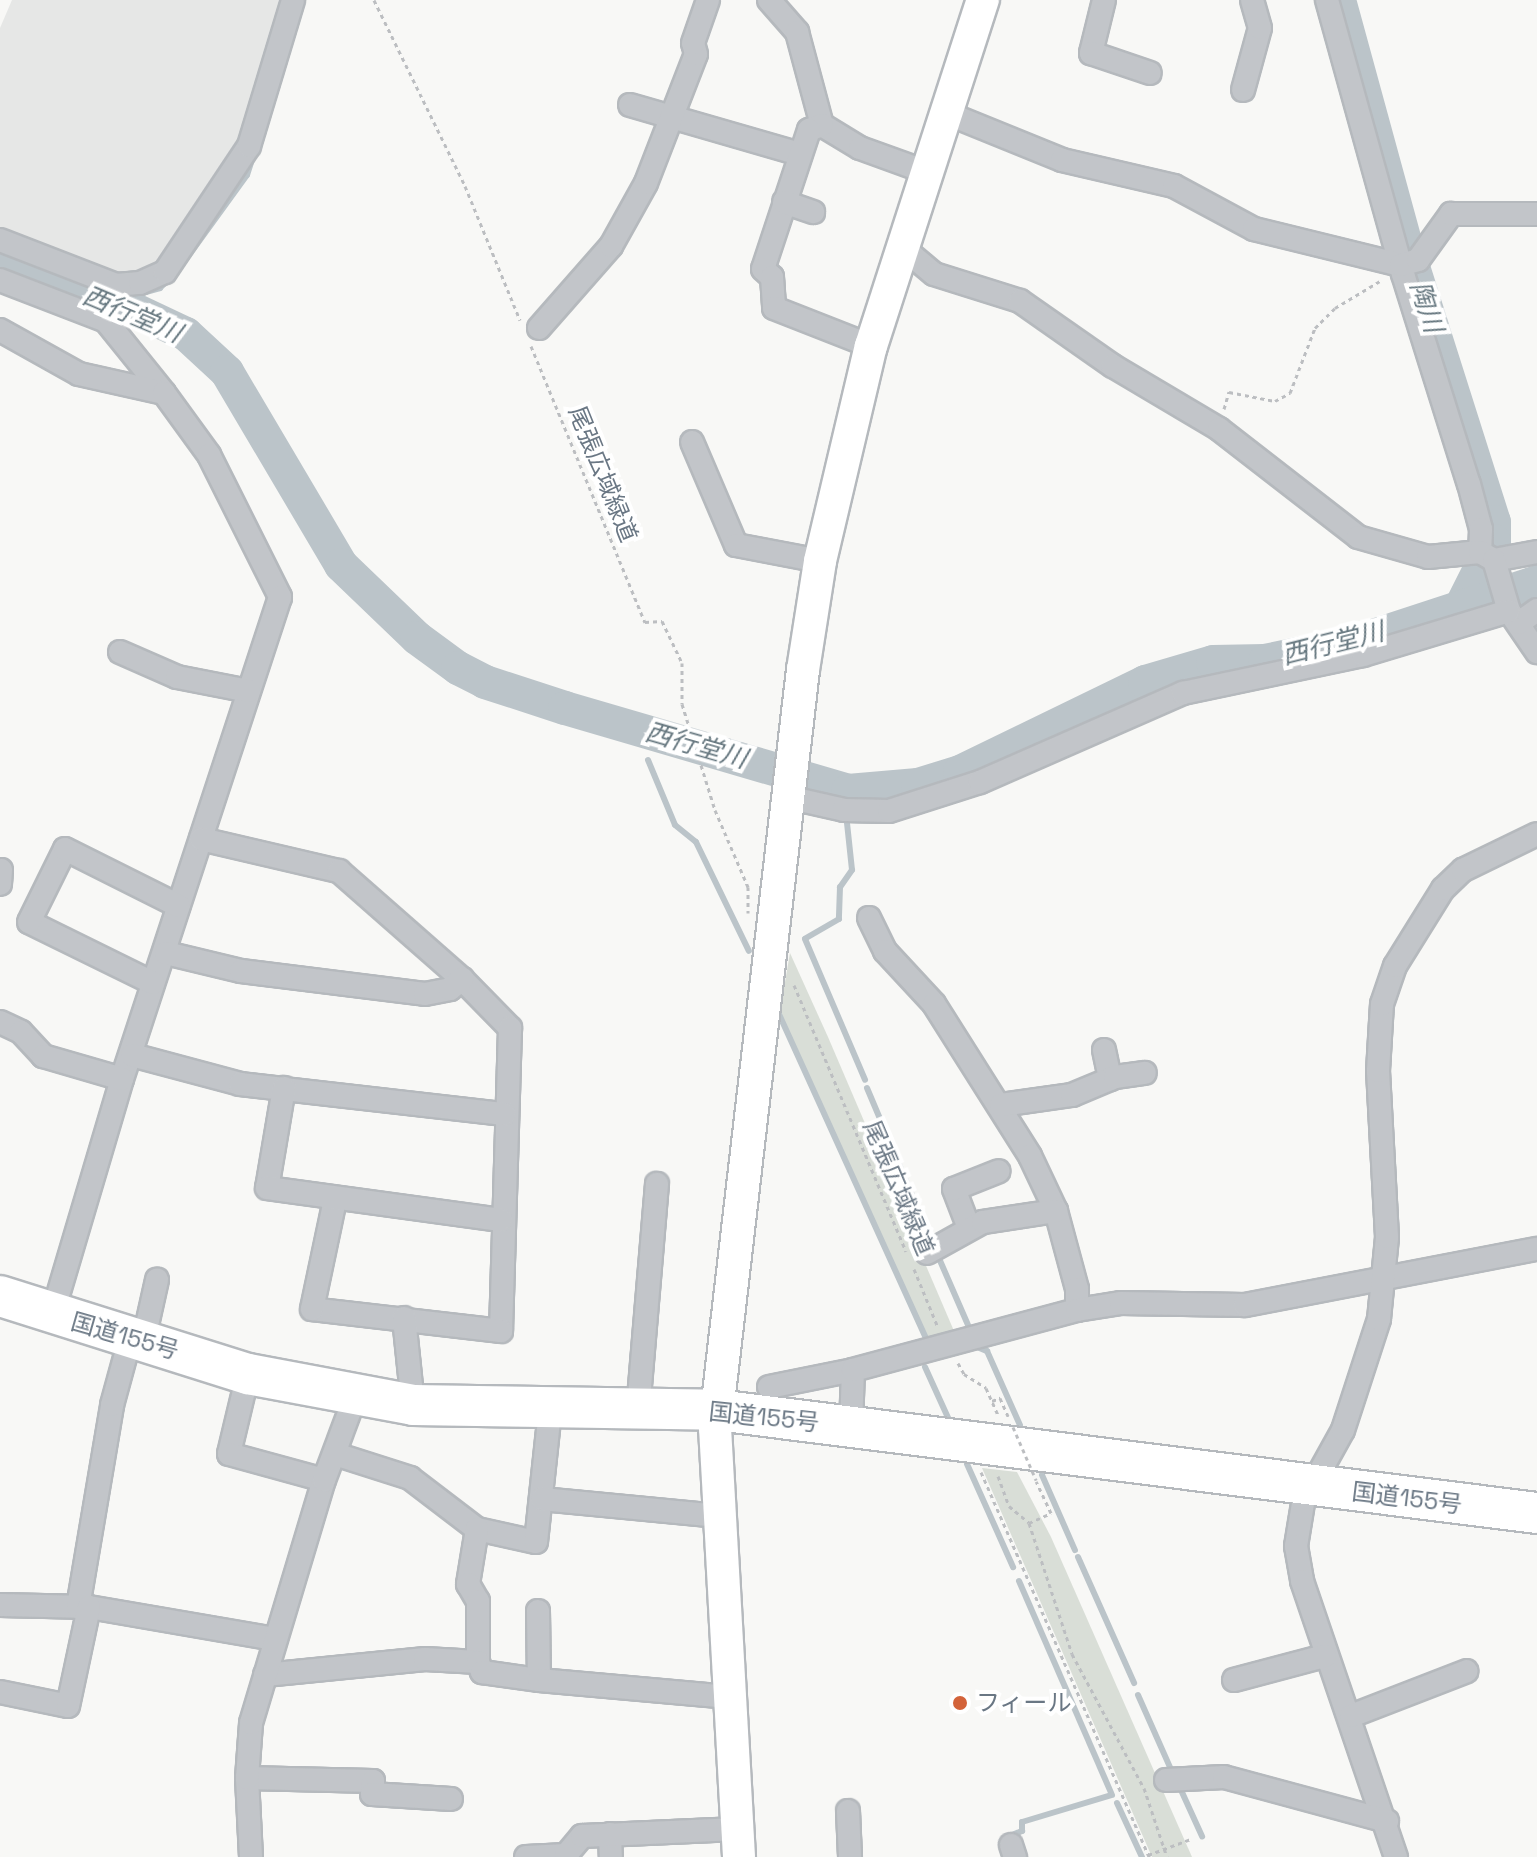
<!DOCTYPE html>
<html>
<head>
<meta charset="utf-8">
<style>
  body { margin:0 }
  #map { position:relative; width:1537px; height:1857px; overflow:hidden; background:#f8f8f6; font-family:"Space Grotesk","Noto Sans JP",sans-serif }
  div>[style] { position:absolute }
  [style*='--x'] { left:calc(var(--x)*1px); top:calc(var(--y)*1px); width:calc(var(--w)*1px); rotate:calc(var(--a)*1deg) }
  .built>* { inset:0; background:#e6e7e6 }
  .green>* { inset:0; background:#d9ded7 }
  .stream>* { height:6px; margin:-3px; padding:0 3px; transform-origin:3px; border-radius:3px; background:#bbc4c9 }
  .river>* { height:34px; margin:-17px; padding:0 17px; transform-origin:17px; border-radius:17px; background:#bbc4c9 }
  .path>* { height:3px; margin-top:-1.5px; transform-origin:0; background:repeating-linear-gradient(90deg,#bcbec1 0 4px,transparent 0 8px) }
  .roads { filter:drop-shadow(2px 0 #b5b9bd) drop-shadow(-2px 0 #b5b9bd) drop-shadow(0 2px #b5b9bd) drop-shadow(0 -2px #b5b9bd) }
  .street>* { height:22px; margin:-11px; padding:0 11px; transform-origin:11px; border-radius:11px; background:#c2c5c9 }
  .secondary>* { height:32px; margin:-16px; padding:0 16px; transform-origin:16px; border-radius:16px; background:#fff }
  .highway>* { height:40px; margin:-20px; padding:0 20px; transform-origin:20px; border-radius:20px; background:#fff }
  .path-bridge>* { height:3px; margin-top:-1.5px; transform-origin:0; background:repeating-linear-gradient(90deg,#bcbec1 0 4px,transparent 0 8px) }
  .dots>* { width:22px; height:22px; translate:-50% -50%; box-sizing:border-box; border:4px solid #fff; border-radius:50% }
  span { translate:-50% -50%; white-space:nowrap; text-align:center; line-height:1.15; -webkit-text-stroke:8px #fff; paint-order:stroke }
  .street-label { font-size:24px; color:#6a7784 }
  .poi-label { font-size:24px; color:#6a7784 }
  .left { translate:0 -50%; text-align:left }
  .water-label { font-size:26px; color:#66777f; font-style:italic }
</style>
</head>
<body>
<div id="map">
  <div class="built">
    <div style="clip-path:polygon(12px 0,287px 0,249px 129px,163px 267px,115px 281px,0 235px,0 28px)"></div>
  </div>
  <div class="green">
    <div style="clip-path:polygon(790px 953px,828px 1037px,954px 1331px,928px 1338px,780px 1011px)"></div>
    <div style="clip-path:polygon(982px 1468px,1017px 1472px,1051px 1537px,1192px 1857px,1152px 1857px)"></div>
  </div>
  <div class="stream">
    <div style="--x:176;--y:273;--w:121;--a:-54.1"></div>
    <div style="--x:247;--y:175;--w:20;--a:-72"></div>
    <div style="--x:110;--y:302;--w:52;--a:-15.6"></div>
    <div style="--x:160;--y:288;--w:11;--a:-45"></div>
    <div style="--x:648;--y:760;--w:70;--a:67.4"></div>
    <div style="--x:675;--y:825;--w:27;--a:39"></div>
    <div style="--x:696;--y:842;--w:121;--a:64.1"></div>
    <div style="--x:847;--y:823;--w:47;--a:83.9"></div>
    <div style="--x:852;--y:870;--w:21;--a:125"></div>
    <div style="--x:840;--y:887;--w:32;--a:92"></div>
    <div style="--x:839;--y:919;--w:39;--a:150"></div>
    <div style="--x:805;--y:939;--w:153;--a:66.9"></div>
    <div style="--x:778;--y:1012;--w:359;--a:65.6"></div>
    <div style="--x:867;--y:1088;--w:167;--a:67.1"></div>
    <div style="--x:938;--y:1256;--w:75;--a:66.5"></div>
    <div style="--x:977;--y:1347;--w:11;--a:22"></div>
    <div style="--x:987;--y:1351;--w:81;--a:66"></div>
    <div style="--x:925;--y:1367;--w:58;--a:65.6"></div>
    <div style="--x:967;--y:1464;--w:113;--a:65.9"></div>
    <div style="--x:1042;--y:1475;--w:82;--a:66.3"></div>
    <div style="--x:1078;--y:1557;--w:138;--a:66"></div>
    <div style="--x:1019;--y:1581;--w:231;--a:66.5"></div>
    <div style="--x:1138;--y:1695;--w:86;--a:66.1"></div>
    <div style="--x:1181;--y:1790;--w:51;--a:65.5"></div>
    <div style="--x:1117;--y:1803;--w:60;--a:65.2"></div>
    <div style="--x:1012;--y:1835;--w:11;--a:-22"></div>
    <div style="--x:1022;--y:1831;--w:9;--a:-90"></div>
    <div style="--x:1022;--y:1822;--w:94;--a:-16.7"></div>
  </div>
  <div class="river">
    <div style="--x:1339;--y:0;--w:257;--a:74.7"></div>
    <div style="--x:1407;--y:248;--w:287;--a:72.4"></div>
    <div style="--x:1494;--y:522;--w:19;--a:90"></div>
    <div style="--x:1494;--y:541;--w:74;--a:116.6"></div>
    <div style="--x:0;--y:267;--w:137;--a:17.4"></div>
    <div style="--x:131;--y:308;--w:61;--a:25.3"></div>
    <div style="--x:186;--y:334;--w:56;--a:42.8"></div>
    <div style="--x:227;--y:372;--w:224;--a:59.4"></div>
    <div style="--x:341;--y:565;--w:105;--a:43.8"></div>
    <div style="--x:417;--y:638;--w:51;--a:36.2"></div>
    <div style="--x:458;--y:668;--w:30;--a:27"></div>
    <div style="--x:485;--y:682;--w:84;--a:18"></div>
    <div style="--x:565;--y:708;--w:295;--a:16.3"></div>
    <div style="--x:848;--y:791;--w:70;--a:-4.9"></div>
    <div style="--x:918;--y:785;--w:44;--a:-17.2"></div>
    <div style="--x:960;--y:772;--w:206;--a:-25.9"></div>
    <div style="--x:1145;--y:682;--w:71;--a:-16.4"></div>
    <div style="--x:1213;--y:662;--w:52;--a:-1.1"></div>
    <div style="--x:1265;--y:661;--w:92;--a:-11.9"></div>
    <div style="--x:1355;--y:642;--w:192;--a:-18.2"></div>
  </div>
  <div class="path">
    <div style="--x:374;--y:0;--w:207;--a:63.9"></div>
    <div style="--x:465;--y:186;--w:145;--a:67.7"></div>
    <div style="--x:531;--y:346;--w:299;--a:67.6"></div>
    <div style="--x:645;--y:622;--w:17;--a:-3"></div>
    <div style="--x:662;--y:621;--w:47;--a:64.5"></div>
    <div style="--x:682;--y:663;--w:41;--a:90"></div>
    <div style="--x:682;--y:704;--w:111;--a:72.7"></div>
    <div style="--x:715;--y:810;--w:84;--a:66.8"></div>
    <div style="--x:748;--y:887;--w:26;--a:90"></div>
    <div style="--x:1224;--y:409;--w:18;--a:-74"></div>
    <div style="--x:1229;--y:392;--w:47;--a:11.1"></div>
    <div style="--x:1275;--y:401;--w:17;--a:-28"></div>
    <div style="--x:1290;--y:393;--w:70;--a:-69"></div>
    <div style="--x:1315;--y:328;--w:28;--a:-45"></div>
    <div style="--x:1335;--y:308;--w:52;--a:-31"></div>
    <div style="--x:794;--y:985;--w:289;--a:67.2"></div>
    <div style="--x:914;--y:1269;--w:61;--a:67.7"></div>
    <div style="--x:958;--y:1363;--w:13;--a:61"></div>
    <div style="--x:964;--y:1374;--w:26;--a:32"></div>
    <div style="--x:986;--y:1388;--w:30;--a:66"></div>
    <div style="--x:992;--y:1401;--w:9;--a:-21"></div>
    <div style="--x:1000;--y:1398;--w:20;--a:66"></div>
    <div style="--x:981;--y:1472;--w:420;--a:66.4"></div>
    <div style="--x:998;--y:1476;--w:32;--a:70"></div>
    <div style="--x:1009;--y:1506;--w:26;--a:40"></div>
    <div style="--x:1029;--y:1523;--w:138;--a:71.8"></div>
    <div style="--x:1072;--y:1654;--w:152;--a:61.8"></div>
    <div style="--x:1144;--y:1788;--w:73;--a:71.6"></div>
    <div style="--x:1029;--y:1523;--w:24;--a:-24"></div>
    <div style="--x:1051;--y:1513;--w:35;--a:-115"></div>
    <div style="--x:1148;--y:1855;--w:46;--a:-20.4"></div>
  </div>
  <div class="roads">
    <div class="street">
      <div style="--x:769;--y:0;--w:43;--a:48.8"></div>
      <div style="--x:797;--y:32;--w:96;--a:75"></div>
      <div style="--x:822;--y:125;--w:44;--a:31.2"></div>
      <div style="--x:860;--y:148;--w:68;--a:19.8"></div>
      <div style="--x:1104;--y:0;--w:55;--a:103.8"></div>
      <div style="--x:1091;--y:53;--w:62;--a:18.7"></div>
      <div style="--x:1327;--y:0;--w:284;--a:74.5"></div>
      <div style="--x:1403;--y:274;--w:220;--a:72.6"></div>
      <div style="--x:1469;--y:484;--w:47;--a:75.1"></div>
      <div style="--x:1481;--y:529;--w:23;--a:92"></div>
      <div style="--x:1243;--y:90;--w:64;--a:-74.7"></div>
      <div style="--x:1260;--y:28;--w:29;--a:-106"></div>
      <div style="--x:630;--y:105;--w:177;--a:16.1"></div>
      <div style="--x:944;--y:112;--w:127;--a:22.1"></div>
      <div style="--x:1062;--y:160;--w:115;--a:13.1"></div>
      <div style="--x:1174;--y:186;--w:91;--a:28.3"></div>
      <div style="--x:1254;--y:229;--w:151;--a:13.8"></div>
      <div style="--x:1401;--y:265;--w:18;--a:-16"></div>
      <div style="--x:1418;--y:260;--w:57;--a:-54.3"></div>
      <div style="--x:1451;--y:214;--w:86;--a:0"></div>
      <div style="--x:822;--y:125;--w:14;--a:159"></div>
      <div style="--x:809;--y:130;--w:146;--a:108.3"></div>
      <div style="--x:763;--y:269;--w:12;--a:42"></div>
      <div style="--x:772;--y:277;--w:31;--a:86"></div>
      <div style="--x:774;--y:308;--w:104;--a:21.4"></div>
      <div style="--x:784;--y:202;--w:31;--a:19"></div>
      <div style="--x:0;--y:240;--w:124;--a:21.2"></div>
      <div style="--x:116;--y:285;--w:24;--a:-5"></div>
      <div style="--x:140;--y:283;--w:27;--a:-24"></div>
      <div style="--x:165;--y:272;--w:151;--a:-56.3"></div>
      <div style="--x:249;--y:146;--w:152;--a:-73.2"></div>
      <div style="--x:903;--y:248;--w:40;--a:40"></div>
      <div style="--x:934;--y:274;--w:90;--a:17.4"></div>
      <div style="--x:1020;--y:301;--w:113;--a:35"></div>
      <div style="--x:1113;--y:366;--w:123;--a:30.7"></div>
      <div style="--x:1219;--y:429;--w:176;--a:37.8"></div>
      <div style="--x:1358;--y:537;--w:73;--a:15.9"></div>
      <div style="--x:1428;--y:557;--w:52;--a:-5.5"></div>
      <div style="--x:1480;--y:552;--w:16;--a:30"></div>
      <div style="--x:1494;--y:560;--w:44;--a:-10.5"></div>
      <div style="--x:0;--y:280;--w:114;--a:21.1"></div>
      <div style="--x:106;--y:321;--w:92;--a:51.1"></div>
      <div style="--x:539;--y:328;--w:109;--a:-48.7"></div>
      <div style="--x:611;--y:246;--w:72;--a:-60.9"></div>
      <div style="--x:646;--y:183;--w:138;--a:-68.8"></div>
      <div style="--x:696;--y:54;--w:11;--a:-105"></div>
      <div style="--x:693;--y:43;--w:46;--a:-70.8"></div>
      <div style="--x:0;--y:330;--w:90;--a:29.1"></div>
      <div style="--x:79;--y:374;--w:87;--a:12.6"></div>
      <div style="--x:164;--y:393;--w:77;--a:54"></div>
      <div style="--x:209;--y:455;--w:159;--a:63.4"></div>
      <div style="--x:280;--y:597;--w:507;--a:108.15"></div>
      <div style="--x:122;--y:1079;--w:246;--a:106.5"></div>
      <div style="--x:692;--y:442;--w:112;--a:66.9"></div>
      <div style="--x:736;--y:545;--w:86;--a:10.8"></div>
      <div style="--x:1494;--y:560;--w:53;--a:73.6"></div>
      <div style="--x:1509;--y:611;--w:50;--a:55.7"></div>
      <div style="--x:1519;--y:623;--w:22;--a:-36"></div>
      <div style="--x:120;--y:652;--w:62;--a:23.7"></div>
      <div style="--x:177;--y:677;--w:73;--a:11"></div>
      <div style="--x:787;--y:797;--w:58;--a:12.8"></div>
      <div style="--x:844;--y:810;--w:45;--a:1.3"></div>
      <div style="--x:889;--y:811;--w:96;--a:-17.7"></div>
      <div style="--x:980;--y:782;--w:222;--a:-23.7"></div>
      <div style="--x:1183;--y:693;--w:184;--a:-11.9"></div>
      <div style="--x:1363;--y:655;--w:152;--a:-16.8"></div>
      <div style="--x:201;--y:839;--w:142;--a:13.1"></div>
      <div style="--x:339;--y:871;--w:164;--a:41.3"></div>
      <div style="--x:462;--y:979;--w:69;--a:45.6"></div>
      <div style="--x:510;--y:1028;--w:303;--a:91.7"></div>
      <div style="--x:501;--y:1331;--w:190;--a:-173.4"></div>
      <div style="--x:312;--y:1309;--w:111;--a:-78.1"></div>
      <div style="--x:0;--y:884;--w:14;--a:-86"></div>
      <div style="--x:869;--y:918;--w:37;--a:64"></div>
      <div style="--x:885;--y:951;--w:72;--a:47.2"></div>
      <div style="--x:934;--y:1004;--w:180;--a:57.7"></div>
      <div style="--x:1030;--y:1156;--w:61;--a:64.7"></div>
      <div style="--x:1056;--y:1211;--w:81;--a:74.9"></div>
      <div style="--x:1077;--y:1289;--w:21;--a:90"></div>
      <div style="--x:166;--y:953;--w:77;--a:13.5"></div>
      <div style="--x:241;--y:971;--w:185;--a:7.1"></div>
      <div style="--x:425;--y:994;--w:25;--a:-11"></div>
      <div style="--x:450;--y:989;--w:16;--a:-40"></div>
      <div style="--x:153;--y:983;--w:138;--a:-153.8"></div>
      <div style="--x:29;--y:922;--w:81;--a:-63.7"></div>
      <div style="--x:65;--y:849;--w:127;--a:26.6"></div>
      <div style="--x:0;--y:1022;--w:23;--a:25"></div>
      <div style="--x:21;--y:1032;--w:33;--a:47"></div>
      <div style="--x:43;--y:1056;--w:82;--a:16.2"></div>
      <div style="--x:1104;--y:1050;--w:30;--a:78"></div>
      <div style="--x:132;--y:1055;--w:112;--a:15"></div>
      <div style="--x:240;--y:1084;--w:266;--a:6.5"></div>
      <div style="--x:284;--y:1088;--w:101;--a:99.6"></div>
      <div style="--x:267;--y:1188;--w:236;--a:7.8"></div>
      <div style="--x:1001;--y:1105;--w:72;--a:-8"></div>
      <div style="--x:1072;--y:1095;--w:47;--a:-22.7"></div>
      <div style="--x:1115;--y:1077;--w:30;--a:-8"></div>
      <div style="--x:969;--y:1228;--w:42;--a:-111"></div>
      <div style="--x:954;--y:1189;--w:48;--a:-21.8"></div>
      <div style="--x:927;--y:1253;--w:64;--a:-29"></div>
      <div style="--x:983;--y:1222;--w:74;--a:-8.6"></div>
      <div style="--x:404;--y:1318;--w:87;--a:84.1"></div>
      <div style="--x:143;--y:1343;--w:65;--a:-77.5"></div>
      <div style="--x:248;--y:1374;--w:82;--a:103.4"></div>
      <div style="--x:229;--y:1454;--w:98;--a:15.3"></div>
      <div style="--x:769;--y:1387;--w:86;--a:-11.4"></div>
      <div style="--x:638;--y:1410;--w:227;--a:-85.2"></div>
      <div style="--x:851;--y:1427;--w:57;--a:-88"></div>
      <div style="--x:853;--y:1370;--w:232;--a:-15"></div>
      <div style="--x:1077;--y:1310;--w:45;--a:-9"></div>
      <div style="--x:1121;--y:1303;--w:124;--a:0.9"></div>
      <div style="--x:1245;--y:1305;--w:297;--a:-10.9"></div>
      <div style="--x:335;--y:1454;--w:79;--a:17.7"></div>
      <div style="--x:410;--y:1478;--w:84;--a:37.3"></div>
      <div style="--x:477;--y:1529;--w:60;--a:12.4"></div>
      <div style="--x:536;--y:1542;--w:132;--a:-83.9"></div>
      <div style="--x:1306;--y:1485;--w:62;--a:99.3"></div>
      <div style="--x:1296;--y:1546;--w:36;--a:80"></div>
      <div style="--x:1302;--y:1581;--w:292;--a:71.2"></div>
      <div style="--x:1312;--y:1486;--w:64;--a:-61"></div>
      <div style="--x:1343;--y:1430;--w:117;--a:-72"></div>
      <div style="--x:1379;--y:1319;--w:82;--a:-84.4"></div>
      <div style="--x:1387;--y:1237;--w:166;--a:-93.1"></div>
      <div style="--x:1378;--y:1071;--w:67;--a:-86.6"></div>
      <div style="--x:1382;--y:1004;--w:40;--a:-71.1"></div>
      <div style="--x:1395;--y:966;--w:91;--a:-58.1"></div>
      <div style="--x:1443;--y:889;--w:28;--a:-44"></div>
      <div style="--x:1463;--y:870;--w:82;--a:-25.9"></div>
      <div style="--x:542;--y:1499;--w:177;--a:5.5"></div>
      <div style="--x:477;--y:1529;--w:56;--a:99.3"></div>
      <div style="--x:468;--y:1584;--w:20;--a:60"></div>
      <div style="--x:478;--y:1601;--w:61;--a:90"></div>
      <div style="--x:0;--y:1605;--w:89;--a:1.3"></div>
      <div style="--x:89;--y:1607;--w:189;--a:9.8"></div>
      <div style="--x:78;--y:1607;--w:205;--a:-80.4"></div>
      <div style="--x:112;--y:1405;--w:68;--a:-74.7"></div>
      <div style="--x:538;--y:1611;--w:69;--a:89.2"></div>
      <div style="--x:265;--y:1675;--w:161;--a:-5.7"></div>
      <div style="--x:425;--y:1659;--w:53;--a:3.2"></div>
      <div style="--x:478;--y:1662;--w:11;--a:68"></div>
      <div style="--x:482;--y:1672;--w:58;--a:8"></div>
      <div style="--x:539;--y:1680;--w:191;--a:5.1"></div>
      <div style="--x:1234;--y:1680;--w:94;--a:-14.8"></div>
      <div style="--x:0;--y:1692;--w:69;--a:11.6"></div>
      <div style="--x:68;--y:1706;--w:101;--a:-78"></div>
      <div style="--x:1351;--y:1716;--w:124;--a:-21.2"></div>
      <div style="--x:247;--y:1778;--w:126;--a:1.4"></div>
      <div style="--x:373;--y:1781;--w:13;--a:94"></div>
      <div style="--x:372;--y:1794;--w:79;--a:3.6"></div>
      <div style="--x:1166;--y:1780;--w:58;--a:-3"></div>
      <div style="--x:1224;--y:1777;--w:169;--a:15.1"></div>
      <div style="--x:848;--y:1811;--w:46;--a:87.5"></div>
      <div style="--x:610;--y:1834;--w:23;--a:88"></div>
      <div style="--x:1011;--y:1845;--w:13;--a:72"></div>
      <div style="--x:251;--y:1857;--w:79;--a:-92.9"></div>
      <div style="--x:247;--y:1778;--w:55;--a:-85.8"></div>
      <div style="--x:251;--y:1723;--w:254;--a:-73.3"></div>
      <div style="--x:324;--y:1480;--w:89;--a:-69.5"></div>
      <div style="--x:526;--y:1857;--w:40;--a:-2.9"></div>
      <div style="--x:566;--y:1855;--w:25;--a:-50"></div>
      <div style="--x:582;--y:1836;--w:155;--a:-2.6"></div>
    </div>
    <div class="secondary">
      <div style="--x:739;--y:1857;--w:430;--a:-93.2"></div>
      <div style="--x:715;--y:1428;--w:763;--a:-83.38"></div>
      <div style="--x:803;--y:670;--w:110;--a:-81.1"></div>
      <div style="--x:820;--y:561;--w:221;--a:-76.7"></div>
      <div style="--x:871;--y:346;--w:364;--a:-72.1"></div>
    </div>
    <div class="highway">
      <div style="--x:0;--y:1296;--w:260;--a:17.5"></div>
      <div style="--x:248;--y:1374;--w:168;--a:10.6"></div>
      <div style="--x:413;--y:1405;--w:304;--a:0.9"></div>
      <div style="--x:717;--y:1410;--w:826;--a:7.16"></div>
    </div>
  </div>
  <div class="path-bridge">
    <div style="--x:1013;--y:1427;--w:58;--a:66.5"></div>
  </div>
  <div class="dots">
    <div style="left:960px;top:1703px;background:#d3633a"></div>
  </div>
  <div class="street-label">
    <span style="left:603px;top:474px;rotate:68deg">尾張広域緑道</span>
    <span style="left:899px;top:1188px;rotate:67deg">尾張広域緑道</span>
    <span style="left:125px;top:1336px;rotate:16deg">国道155号</span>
    <span style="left:764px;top:1417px;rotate:6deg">国道155号</span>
    <span style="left:1407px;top:1498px;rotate:7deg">国道155号</span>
  </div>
  <div class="poi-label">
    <span class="left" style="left:976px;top:1703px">フィール</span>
  </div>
  <div class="water-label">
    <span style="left:1426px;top:307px;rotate:72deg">陶川</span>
    <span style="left:132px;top:315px;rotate:23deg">西行堂川</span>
    <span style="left:1333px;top:644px;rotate:-14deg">西行堂川</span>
    <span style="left:696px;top:746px;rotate:16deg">西行堂川</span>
  </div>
</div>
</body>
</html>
